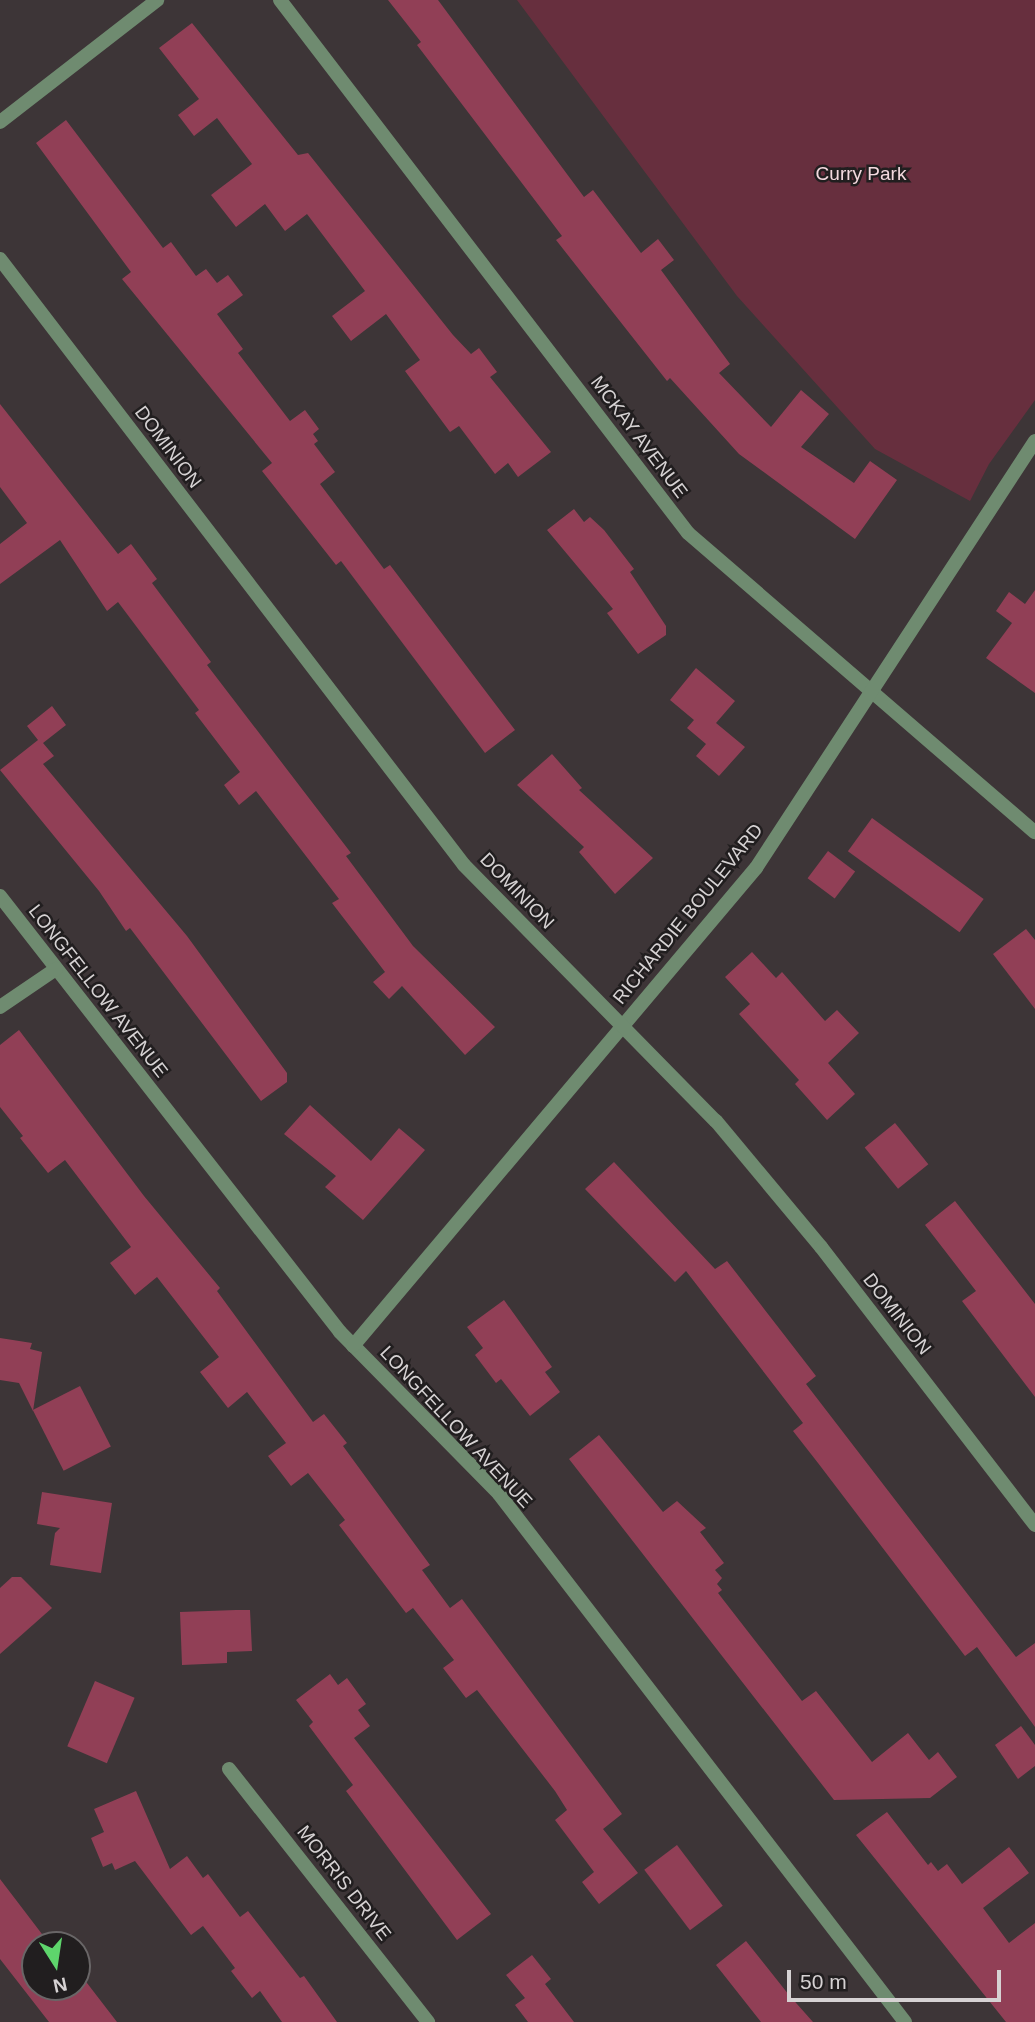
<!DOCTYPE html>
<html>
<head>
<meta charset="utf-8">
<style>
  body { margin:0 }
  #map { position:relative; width:1035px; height:2022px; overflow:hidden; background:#3d3537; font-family:Helvetica,sans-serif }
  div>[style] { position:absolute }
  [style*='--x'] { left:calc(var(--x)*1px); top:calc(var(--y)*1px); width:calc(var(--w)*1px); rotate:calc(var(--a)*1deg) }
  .green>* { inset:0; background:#672f3e }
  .building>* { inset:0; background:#913f56; transform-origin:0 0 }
  .minor>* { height:14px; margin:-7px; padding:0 7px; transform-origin:7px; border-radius:7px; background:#6f8b70 }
  .tertiary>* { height:14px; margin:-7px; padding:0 7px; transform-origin:7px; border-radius:7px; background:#6f8b70 }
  span { translate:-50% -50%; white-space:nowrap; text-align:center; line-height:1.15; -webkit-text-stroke:5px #211e1f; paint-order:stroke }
  .park-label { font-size:19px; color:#f3d9de }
  .street-label { font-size:19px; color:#d6d2d3 }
  .north { position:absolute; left:21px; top:1931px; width:70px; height:70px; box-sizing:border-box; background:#211e1f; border:2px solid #696667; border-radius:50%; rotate:168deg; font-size:19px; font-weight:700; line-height:28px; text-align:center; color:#d6d2d3 }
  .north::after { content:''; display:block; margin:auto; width:24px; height:32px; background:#5ed56c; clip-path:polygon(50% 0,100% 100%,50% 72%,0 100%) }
  .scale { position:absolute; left:787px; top:1970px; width:214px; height:32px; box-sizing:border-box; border:4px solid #d6d2d3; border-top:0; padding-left:9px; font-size:21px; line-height:24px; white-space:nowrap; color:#d6d2d3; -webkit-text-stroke:5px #211e1f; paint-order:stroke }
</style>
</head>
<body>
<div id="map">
  <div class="green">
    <div style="clip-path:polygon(517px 0,1035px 0,1035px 400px,989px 464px,970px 501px,875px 449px,737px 296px)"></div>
  </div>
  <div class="building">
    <div style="clip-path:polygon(388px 0,438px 0,584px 197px,593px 190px,641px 253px,658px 239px,674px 260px,661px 270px,730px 364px,719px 373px,771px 427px,801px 390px,829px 414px,801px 447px,854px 483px,870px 461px,897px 480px,855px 539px,739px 454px,670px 378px,667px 381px,556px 240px,562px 236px,417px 45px,421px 42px)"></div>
    <div style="clip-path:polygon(192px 23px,298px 155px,308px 153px,453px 335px,471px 354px,479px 348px,497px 372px,490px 377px,551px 452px,518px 477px,508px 463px,495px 474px,459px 426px,450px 432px,405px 371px,420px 360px,386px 314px,351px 341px,332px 316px,365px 291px,307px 214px,285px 231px,265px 204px,236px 227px,211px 195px,252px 164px,217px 118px,194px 136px,178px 115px,199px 99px,159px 48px)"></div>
    <div style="clip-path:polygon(66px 120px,163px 248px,171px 242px,196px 276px,206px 269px,217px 283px,228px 275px,243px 295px,217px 314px,243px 349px,238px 353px,290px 421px,305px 410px,319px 429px,313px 434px,318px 441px,314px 444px,335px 472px,320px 484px,384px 569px,390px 565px,515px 730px,485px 753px,341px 561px,336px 565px,262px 471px,272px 463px,122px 279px,131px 272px,36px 143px)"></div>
    <div style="clip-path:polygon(0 404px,118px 554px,131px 544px,157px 579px,152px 583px,211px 662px,207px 665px,351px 853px,346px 856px,413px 946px,495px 1027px,465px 1055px,402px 986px,389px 999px,373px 982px,385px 972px,332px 903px,339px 899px,256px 791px,239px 805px,224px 785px,240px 772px,195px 713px,199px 710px,118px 602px,107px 611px,60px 540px,0 584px,0 544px,27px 523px,0 487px)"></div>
    <div style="clip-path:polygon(574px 509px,584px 522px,590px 517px,604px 530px,634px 569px,630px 572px,666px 626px,666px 635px,638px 654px,607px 613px,613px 609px,547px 530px)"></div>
    <div style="clip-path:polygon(1035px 590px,1035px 693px,986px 658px,1012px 623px,996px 611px,1009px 592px,1025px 604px)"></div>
    <div style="clip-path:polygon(696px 668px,735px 701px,716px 723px,745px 747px,719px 776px,696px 756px,706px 744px,687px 728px,694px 720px,670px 700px)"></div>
    <div style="clip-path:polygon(52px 706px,66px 725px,43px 743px,54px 756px,43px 764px,187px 936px,287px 1073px,287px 1082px,261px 1101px,130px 928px,126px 931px,99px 891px,0 770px,38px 740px,27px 726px)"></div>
    <div style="clip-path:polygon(552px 754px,582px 788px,579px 790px,653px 858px,615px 894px,579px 852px,584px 847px,517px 785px)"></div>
    <div style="left:872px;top:818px;width:138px;height:41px;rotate:36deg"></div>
    <div style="left:828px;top:851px;width:34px;height:34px;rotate:37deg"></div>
    <div style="clip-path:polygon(1026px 929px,1035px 940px,1035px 1009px,993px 954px)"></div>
    <div style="clip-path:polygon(752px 952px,776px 978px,782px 972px,825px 1021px,837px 1010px,859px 1033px,828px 1063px,855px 1094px,827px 1120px,795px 1084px,799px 1080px,739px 1014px,750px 1004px,725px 977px)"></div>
    <div style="clip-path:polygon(19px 1030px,144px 1196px,220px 1288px,217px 1291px,313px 1422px,324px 1414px,347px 1443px,343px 1446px,430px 1565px,422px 1570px,450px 1608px,462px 1599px,622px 1814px,603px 1829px,638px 1873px,599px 1904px,582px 1882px,594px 1872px,555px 1820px,567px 1810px,555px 1791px,477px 1690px,466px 1698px,443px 1668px,454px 1660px,413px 1608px,406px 1613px,339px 1525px,345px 1520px,308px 1473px,291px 1486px,268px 1456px,286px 1443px,247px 1392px,228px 1408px,200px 1372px,219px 1357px,157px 1277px,135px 1295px,110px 1263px,131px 1247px,65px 1160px,48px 1173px,20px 1138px,23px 1136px,0 1107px,0 1045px)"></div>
    <div style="clip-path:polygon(310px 1105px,371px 1161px,399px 1128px,425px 1150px,363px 1220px,325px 1187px,336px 1176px,284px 1134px)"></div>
    <div style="left:895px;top:1123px;width:53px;height:39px;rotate:51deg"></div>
    <div style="clip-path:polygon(614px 1162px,715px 1269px,727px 1261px,816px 1376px,806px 1384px,1016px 1657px,1035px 1643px,1035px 1727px,977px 1647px,965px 1656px,818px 1463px,793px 1431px,803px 1423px,686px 1271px,675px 1282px,585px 1189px)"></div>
    <div style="clip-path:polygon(955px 1201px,1035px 1304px,1035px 1397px,962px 1301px,976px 1291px,925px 1225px)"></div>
    <div style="clip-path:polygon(504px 1300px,552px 1367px,545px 1372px,560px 1392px,530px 1416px,501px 1379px,496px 1383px,475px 1355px,483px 1348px,467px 1327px)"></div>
    <div style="clip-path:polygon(0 1338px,32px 1343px,30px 1349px,42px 1352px,33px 1411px,19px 1383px,0 1380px)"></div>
    <div style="left:80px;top:1386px;width:68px;height:53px;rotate:63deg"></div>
    <div style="clip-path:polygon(599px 1435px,663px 1512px,677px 1501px,706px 1528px,700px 1532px,724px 1563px,715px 1570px,722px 1578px,717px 1584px,722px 1590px,718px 1593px,802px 1701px,816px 1691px,872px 1762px,908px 1733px,929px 1760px,938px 1752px,957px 1777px,930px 1798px,834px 1800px,569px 1459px)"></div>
    <div style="clip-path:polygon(42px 1492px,112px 1503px,101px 1573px,50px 1565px,55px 1533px,60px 1528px,37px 1524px)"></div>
    <div style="clip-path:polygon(12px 1577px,21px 1577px,52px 1608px,0 1654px,0 1588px)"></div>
    <div style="clip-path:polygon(236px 1610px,250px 1610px,252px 1651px,227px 1652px,227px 1663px,182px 1665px,180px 1612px)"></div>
    <div style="clip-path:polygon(330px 1674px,338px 1685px,347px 1678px,366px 1704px,358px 1710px,370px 1726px,354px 1738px,491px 1914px,457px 1940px,346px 1791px,353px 1785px,309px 1726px,313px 1722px,296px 1700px)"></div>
    <div style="left:95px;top:1681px;width:43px;height:71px;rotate:23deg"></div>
    <div style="clip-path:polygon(1021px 1726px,1035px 1745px,1035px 1766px,1018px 1779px,995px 1745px)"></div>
    <div style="clip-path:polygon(136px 1791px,170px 1869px,187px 1856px,203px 1878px,208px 1874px,240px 1917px,248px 1911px,300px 1978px,304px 1976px,337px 2022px,282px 2022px,260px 1991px,252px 1998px,231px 1971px,235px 1968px,203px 1926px,191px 1935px,135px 1861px,115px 1870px,112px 1863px,103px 1867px,91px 1838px,104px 1832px,94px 1809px)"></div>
    <div style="clip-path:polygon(887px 1812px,928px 1865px,931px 1862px,938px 1871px,947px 1864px,962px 1884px,1009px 1847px,1029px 1873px,983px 1908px,1009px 1943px,1035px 1923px,1035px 2022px,1006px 2022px,856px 1835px)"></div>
    <div style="left:677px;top:1845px;width:76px;height:41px;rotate:53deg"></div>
    <div style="clip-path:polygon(0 1879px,45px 1938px,50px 1935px,58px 1945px,35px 1945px,35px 1987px,77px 1987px,77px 1970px,117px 2022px,49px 2022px,0 1959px)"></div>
    <div style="clip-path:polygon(746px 1941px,789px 1995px,813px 2022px,761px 2022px,716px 1965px)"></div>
    <div style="clip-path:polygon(532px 1955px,551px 1979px,545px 1984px,574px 2022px,528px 2022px,515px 2005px,525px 1998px,506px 1975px)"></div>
  </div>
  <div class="minor">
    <div style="--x:280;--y:0;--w:671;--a:52.57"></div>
    <div style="--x:688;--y:533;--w:458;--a:40.8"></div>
    <div style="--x:0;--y:122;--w:199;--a:-37.8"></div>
    <div style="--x:0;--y:896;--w:553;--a:52.05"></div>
    <div style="--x:340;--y:1332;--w:227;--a:45.5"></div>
    <div style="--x:499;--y:1494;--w:666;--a:52.44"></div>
    <div style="--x:0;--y:1007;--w:68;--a:-34.2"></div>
    <div style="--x:353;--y:1346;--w:625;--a:-49.87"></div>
    <div style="--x:756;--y:868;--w:510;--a:-56.84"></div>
    <div style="--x:229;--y:1769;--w:322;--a:51.8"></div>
  </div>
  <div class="tertiary">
    <div style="--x:0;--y:259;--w:763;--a:52.56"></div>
    <div style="--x:464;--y:865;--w:359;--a:45.5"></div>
    <div style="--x:716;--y:1121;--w:164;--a:50.2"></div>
    <div style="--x:821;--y:1247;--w:351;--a:52.4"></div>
  </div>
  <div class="park-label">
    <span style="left:861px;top:174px">Curry Park</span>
  </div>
  <div class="street-label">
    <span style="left:639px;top:437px;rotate:53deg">MCKAY AVENUE</span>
    <span style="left:168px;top:447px;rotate:53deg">DOMINION</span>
    <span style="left:517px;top:891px;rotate:46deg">DOMINION</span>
    <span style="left:688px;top:914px;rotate:-51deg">RICHARDIE BOULEVARD</span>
    <span style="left:98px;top:991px;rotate:52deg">LONGFELLOW AVENUE</span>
    <span style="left:897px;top:1314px;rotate:52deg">DOMINION</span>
    <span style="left:456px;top:1427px;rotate:47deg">LONGFELLOW AVENUE</span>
    <span style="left:344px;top:1883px;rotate:52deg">MORRIS DRIVE</span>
  </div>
  <div class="north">N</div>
  <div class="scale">50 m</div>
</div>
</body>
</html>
